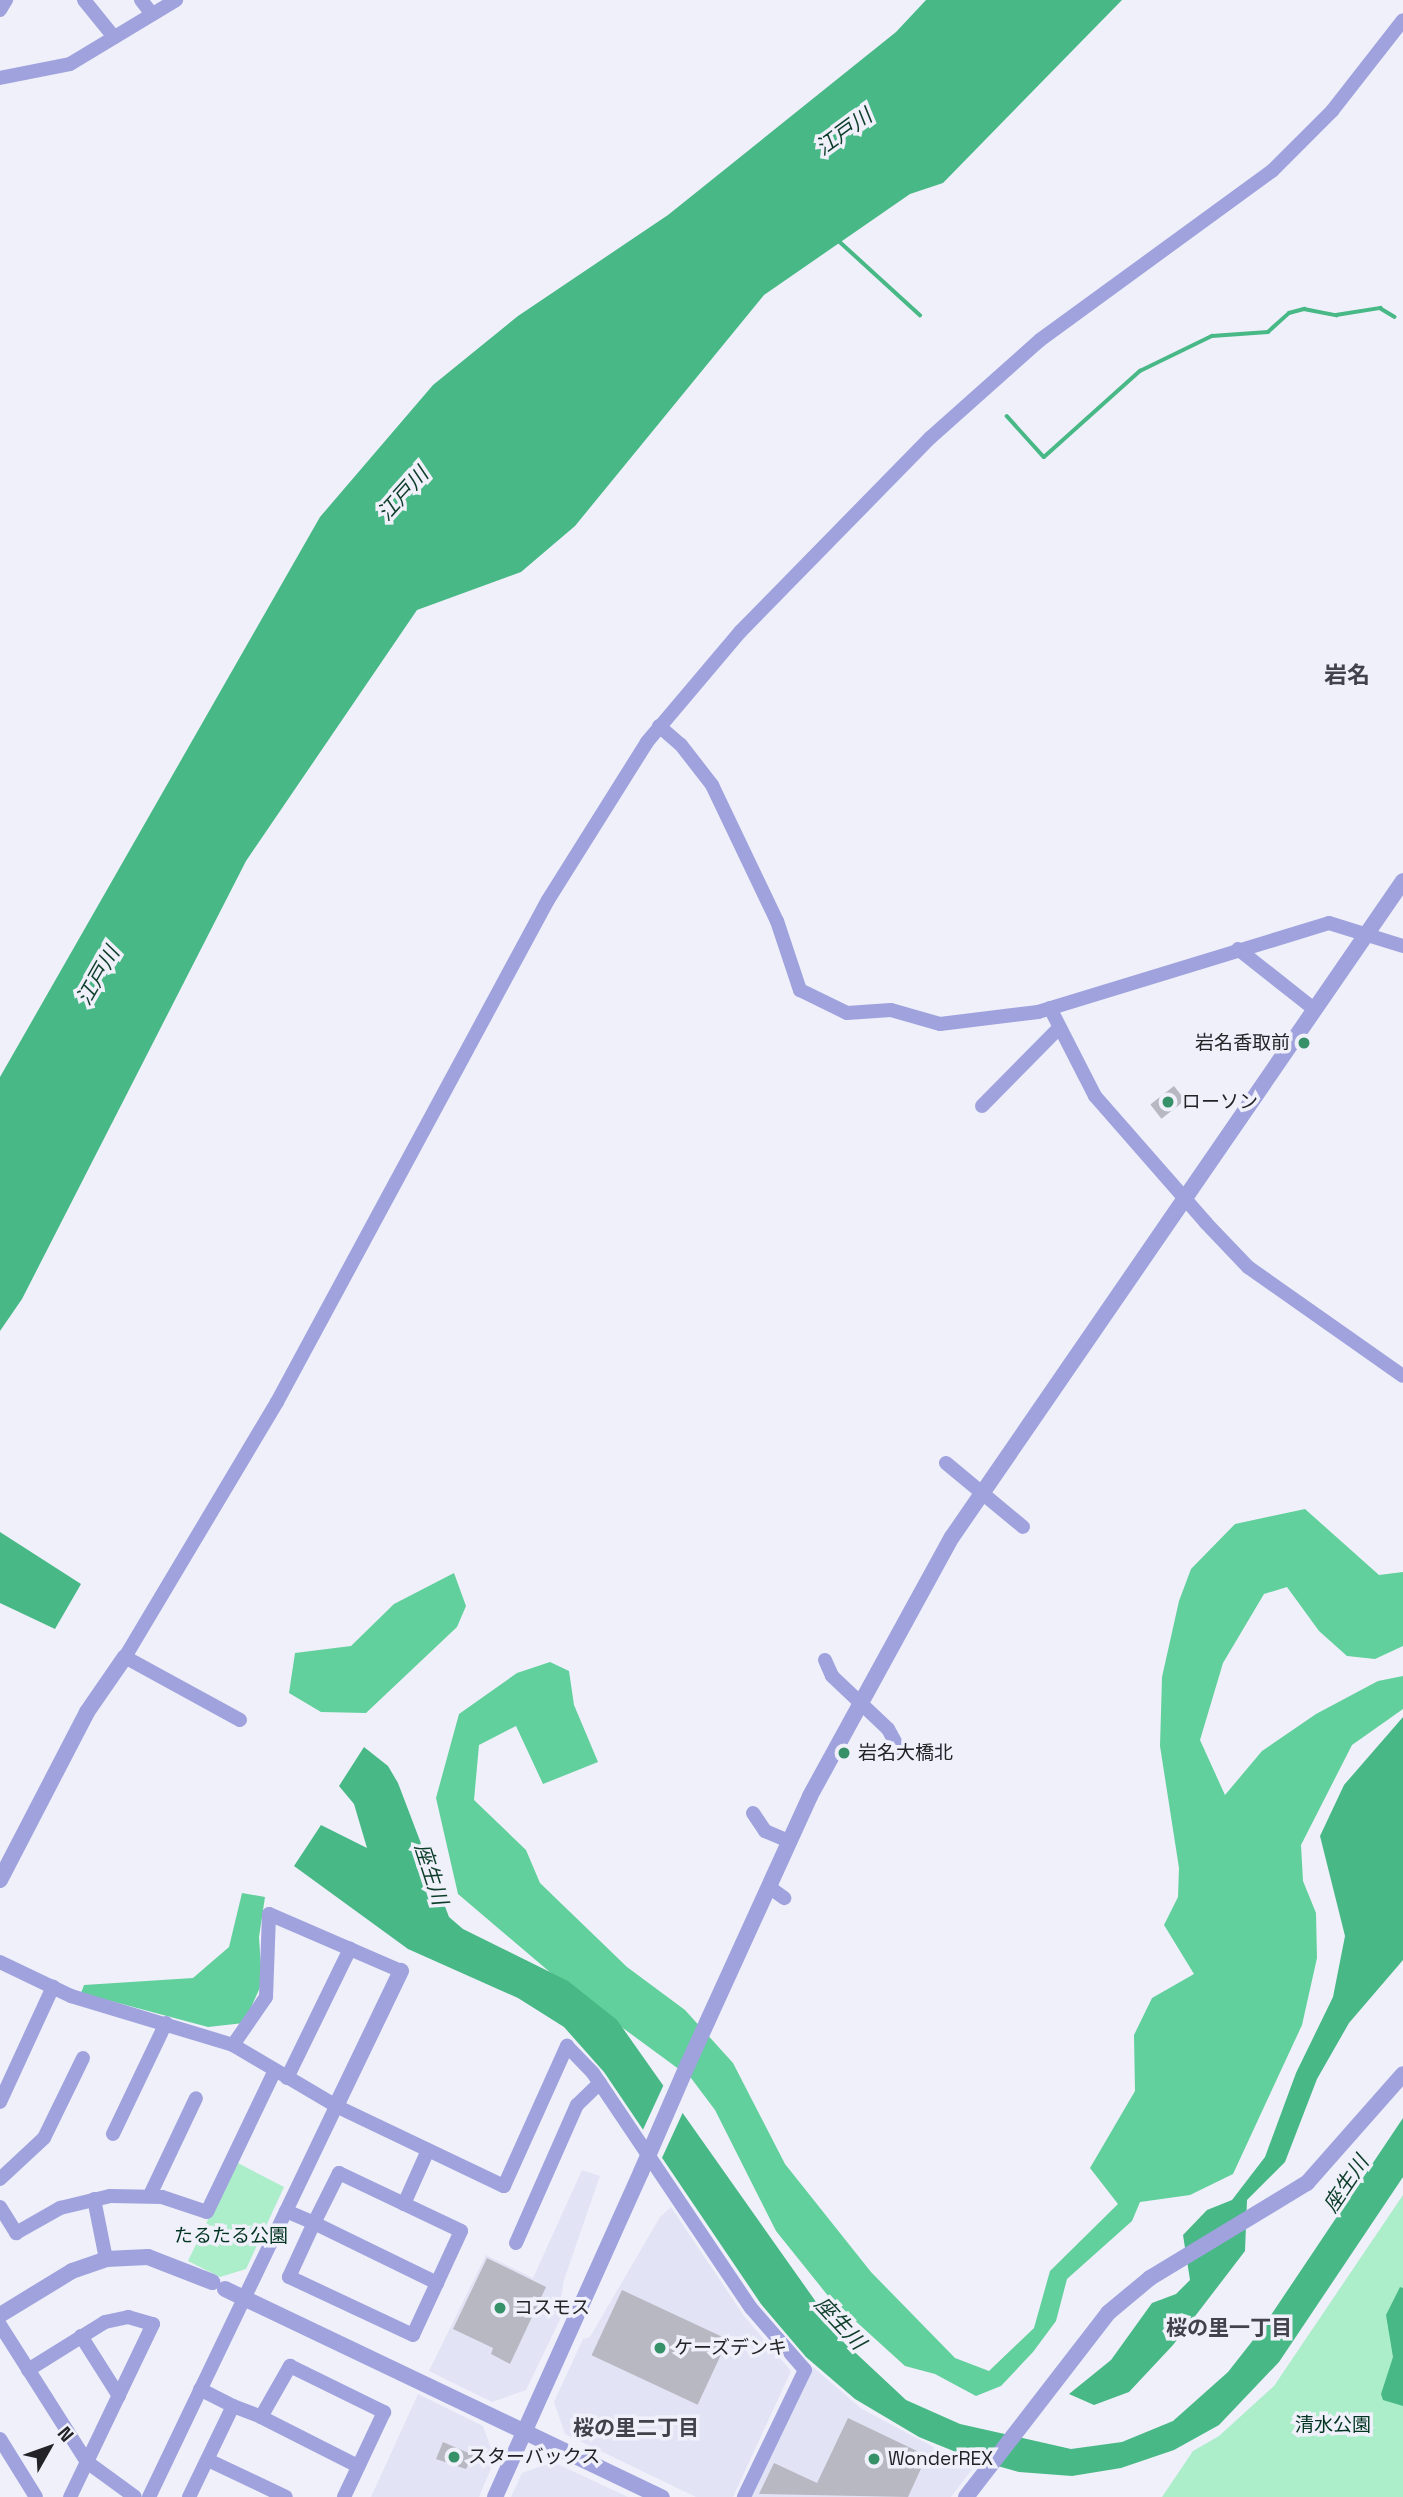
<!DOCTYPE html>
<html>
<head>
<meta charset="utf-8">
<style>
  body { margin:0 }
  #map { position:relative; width:1403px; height:2497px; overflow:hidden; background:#eff0fa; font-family:"Space Grotesk","Noto Sans JP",sans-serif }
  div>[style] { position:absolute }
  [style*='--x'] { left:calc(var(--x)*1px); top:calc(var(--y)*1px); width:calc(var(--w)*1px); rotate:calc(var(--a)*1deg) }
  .built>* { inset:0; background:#e2e4f5 }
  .green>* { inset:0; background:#acedca }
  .forest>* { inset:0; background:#62d09c }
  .water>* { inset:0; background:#48b986 }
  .pier>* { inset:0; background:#eff0fa }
  .stream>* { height:3.5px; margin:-1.75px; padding:0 1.75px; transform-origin:1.75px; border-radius:1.75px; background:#48b986 }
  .building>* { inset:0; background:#b7b8c2; transform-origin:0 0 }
  .minor>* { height:14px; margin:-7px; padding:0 7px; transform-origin:7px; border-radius:7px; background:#9fa2dd }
  .tertiary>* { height:16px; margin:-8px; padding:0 8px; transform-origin:8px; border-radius:8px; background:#9fa2dd }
  .tertiary-bridge>* { height:16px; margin:-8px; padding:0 8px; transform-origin:8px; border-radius:8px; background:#9fa2dd }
  .dots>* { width:19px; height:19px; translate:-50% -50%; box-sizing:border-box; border:4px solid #eff0fa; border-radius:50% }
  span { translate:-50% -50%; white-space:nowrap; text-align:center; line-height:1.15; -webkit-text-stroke:7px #eff0fa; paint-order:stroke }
  .poi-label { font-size:19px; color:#232327 }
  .right { translate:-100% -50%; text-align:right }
  .left { translate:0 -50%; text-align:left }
  .park-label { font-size:19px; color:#013420 }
  .water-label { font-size:21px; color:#0d3d28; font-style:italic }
  .neighbourhood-label { font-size:21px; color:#41424a; font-weight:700 }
  .quarter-label { font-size:23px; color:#41424a; font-weight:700 }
  .north { position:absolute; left:14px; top:2413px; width:70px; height:70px; -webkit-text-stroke:5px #eff0fa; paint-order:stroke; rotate:50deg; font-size:19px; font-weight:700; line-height:28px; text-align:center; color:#232327 }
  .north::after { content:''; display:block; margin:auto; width:24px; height:32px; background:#232327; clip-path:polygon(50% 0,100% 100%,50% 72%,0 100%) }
</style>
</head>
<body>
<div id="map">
  <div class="built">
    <div style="clip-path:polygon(582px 2170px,600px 2176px,564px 2280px,561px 2298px,570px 2299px,526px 2390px,492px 2402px,429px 2371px,486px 2255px,533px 2278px)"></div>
    <div style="clip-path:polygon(671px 2207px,744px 2316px,791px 2371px,733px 2497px,696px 2497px,565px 2434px,554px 2402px,583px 2339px,590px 2337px,660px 2217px)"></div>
    <div style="clip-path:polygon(813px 2367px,862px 2409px,973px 2468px,951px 2497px,751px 2497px)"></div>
    <div style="clip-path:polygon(418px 2394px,483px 2426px,495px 2459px,479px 2497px,371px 2497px)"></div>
    <div style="clip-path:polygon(553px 2462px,628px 2497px,511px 2497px,522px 2473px)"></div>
  </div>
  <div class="green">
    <div style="clip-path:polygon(236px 2162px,284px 2187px,246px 2269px,220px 2277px,188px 2261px)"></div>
    <div style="clip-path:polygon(1403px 2195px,1403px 2497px,1162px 2497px,1193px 2451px,1219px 2436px,1274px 2386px)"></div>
  </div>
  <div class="forest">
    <div style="clip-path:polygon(1305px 1509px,1379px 1575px,1403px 1572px,1403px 1646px,1375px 1659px,1347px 1656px,1319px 1631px,1287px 1587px,1264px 1594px,1223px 1663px,1200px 1740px,1225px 1795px,1262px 1751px,1316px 1714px,1378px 1681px,1403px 1676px,1403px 1709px,1352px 1745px,1301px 1845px,1303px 1881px,1316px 1913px,1317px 1958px,1302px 2025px,1233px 2174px,1190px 2195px,1140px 2202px,1132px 2221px,1067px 2279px,1056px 2321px,1033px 2352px,1001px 2386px,976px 2396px,935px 2374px,905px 2366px,829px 2297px,776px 2231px,715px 2110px,691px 2078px,571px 1990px,458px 1894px,436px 1798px,459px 1714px,517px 1673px,550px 1662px,569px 1671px,574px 1705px,598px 1762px,543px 1784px,516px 1726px,479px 1745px,474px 1800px,526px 1850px,540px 1883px,627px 1967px,685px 2010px,733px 2063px,785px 2164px,871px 2272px,955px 2358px,989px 2371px,1034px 2328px,1050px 2271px,1118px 2204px,1090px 2168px,1135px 2091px,1134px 2035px,1152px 1998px,1194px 1974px,1164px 1925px,1178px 1897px,1179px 1868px,1160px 1746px,1162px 1677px,1179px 1601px,1191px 1569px,1235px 1524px)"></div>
    <div style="clip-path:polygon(454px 1573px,466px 1606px,457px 1627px,366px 1713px,321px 1712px,289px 1693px,295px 1653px,351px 1646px,394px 1604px)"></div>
    <div style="clip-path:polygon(242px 1893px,265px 1897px,259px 1937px,262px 1983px,244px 2023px,208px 2027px,81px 1993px,84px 1985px,193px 1978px,229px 1947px)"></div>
  </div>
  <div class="water">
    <div style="clip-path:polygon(926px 0,1122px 0,943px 183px,910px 194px,764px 295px,575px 526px,521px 572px,417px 610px,246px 861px,22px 1299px,0 1331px,0 1077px,320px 517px,433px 385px,518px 316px,668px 215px,896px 32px)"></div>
    <div style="clip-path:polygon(0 1532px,81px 1584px,55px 1629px,0 1603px)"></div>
    <div style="clip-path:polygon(1403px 1717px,1403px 1960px,1349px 2023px,1317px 2079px,1285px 2162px,1247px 2200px,1245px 2251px,1173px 2345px,1129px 2392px,1094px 2405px,1069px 2394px,1111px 2360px,1152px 2303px,1176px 2294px,1190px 2280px,1183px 2235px,1207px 2210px,1232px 2200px,1265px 2157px,1296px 2073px,1333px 1997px,1345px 1936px,1320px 1836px,1344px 1785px)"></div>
    <div style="clip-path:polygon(364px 1747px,388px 1766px,398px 1783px,449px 1917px,463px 1929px,568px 1981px,617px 2020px,845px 2343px,906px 2400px,960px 2424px,1071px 2449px,1122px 2442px,1173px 2421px,1228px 2372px,1261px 2330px,1403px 2118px,1403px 2177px,1279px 2362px,1219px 2425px,1174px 2450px,1121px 2468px,1072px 2476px,1019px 2472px,973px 2459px,919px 2437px,855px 2399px,806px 2357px,761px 2304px,604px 2072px,564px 2027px,518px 1998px,408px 1949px,294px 1866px,321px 1825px,367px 1848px,354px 1804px,339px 1786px)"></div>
    <div style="clip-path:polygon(1400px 2287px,1403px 2288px,1403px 2406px,1383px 2400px,1381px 2394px,1393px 2357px,1386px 2315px)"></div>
  </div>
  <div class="pier">
    <div style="clip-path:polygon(665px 2082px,684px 2110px,661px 2160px,641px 2134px)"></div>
  </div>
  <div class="stream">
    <div style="--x:839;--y:241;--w:110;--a:42.4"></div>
    <div style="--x:1007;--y:416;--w:55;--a:47.9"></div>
    <div style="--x:1044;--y:457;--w:129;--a:-41.9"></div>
    <div style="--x:1140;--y:371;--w:80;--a:-25.9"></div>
    <div style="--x:1212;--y:336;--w:56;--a:-4.1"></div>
    <div style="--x:1268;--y:332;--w:28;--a:-42"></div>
    <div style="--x:1289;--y:313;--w:16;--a:-15"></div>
    <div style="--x:1304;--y:309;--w:33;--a:11"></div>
    <div style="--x:1336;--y:315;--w:45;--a:-9"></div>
    <div style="--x:1380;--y:308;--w:17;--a:31"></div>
  </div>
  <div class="building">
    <div style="left:1174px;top:1086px;width:18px;height:30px;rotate:52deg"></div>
    <div style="clip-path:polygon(487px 2258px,546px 2287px,510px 2364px,491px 2354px,493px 2348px,453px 2329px)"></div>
    <div style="left:622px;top:2290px;width:117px;height:72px;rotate:25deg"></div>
    <div style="clip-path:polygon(848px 2418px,917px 2451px,914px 2457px,924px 2462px,908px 2497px,759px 2494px,774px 2463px,817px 2483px)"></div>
    <div style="clip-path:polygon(443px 2442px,473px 2455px,466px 2469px,436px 2459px)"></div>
  </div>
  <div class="minor">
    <div style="--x:84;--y:0;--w:48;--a:51"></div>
    <div style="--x:141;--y:0;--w:18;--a:52"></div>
    <div style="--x:0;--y:10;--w:12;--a:-59"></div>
    <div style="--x:0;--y:78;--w:71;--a:-11.3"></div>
    <div style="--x:70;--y:64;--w:124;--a:-31.1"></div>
    <div style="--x:659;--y:726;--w:29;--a:41"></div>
    <div style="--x:681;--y:745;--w:51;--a:52.2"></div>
    <div style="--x:712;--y:785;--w:151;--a:64.5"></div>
    <div style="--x:777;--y:921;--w:73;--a:71.6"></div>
    <div style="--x:800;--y:990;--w:52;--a:26.1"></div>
    <div style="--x:847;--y:1013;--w:44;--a:-3.9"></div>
    <div style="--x:891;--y:1010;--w:51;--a:15.9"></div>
    <div style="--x:940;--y:1024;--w:99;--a:-7"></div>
    <div style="--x:1038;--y:1012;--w:304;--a:-17"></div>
    <div style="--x:1329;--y:923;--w:77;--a:17.3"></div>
    <div style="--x:1238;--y:949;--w:97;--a:38.3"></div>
    <div style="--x:1050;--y:1008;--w:99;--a:62.9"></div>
    <div style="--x:1095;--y:1096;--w:169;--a:48.8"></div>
    <div style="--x:1206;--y:1223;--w:61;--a:46.3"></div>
    <div style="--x:1248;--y:1267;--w:189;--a:35.1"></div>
    <div style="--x:982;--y:1106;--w:108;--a:-45.4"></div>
    <div style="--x:946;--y:1463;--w:100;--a:39.7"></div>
    <div style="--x:825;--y:1660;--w:17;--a:66"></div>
    <div style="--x:832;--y:1676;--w:77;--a:43.4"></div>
    <div style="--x:888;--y:1729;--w:23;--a:61"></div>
    <div style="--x:240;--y:1720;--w:131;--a:-151.3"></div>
    <div style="--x:125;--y:1657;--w:297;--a:-59.2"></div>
    <div style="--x:277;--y:1402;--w:570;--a:-61.64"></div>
    <div style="--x:548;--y:900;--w:186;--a:-57.9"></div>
    <div style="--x:647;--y:742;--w:144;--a:-49.8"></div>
    <div style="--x:740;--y:632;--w:272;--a:-45.6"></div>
    <div style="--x:930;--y:438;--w:147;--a:-41.7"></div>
    <div style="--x:1040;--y:340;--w:287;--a:-36.1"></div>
    <div style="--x:1272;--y:171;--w:85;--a:-45"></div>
    <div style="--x:1332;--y:111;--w:115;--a:-52"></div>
    <div style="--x:753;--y:1813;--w:22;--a:56"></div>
    <div style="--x:765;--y:1831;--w:26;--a:23"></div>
    <div style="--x:769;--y:1887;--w:19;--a:36"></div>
    <div style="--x:0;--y:1962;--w:79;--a:25.6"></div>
    <div style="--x:71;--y:1996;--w:169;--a:16.8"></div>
    <div style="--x:233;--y:2045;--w:120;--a:30.6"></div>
    <div style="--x:336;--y:2106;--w:186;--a:25.5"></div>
    <div style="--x:504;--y:2186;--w:154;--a:-65.8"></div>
    <div style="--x:567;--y:2046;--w:37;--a:46"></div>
    <div style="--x:593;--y:2073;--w:283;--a:56.1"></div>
    <div style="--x:751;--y:2308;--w:82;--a:48.9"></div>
    <div style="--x:805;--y:2370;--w:141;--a:115.7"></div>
    <div style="--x:233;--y:2045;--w:58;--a:-55.5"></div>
    <div style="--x:266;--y:1997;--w:83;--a:-87.9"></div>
    <div style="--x:269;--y:1914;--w:144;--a:23.4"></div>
    <div style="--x:287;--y:2078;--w:144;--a:-64"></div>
    <div style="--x:0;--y:2102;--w:127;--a:-65.3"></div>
    <div style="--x:113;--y:2134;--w:123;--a:-64.5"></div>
    <div style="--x:0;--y:2179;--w:60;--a:-43"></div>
    <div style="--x:44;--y:2138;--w:89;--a:-64"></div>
    <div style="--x:150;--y:2195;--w:107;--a:-64.6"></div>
    <div style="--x:94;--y:2199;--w:61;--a:78.7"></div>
    <div style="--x:404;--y:2204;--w:59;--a:-66"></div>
    <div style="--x:0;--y:2207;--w:31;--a:58"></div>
    <div style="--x:16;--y:2233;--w:51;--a:-29.6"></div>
    <div style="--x:60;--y:2208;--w:51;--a:-13.5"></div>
    <div style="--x:110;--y:2196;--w:52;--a:1.1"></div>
    <div style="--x:162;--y:2197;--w:47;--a:18.4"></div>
    <div style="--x:207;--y:2212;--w:157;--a:-64.4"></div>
    <div style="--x:286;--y:2211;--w:30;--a:23"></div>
    <div style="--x:314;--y:2223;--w:137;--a:26"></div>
    <div style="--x:437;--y:2283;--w:57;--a:114.8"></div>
    <div style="--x:413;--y:2335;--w:137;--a:-154.9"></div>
    <div style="--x:289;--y:2277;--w:60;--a:-65.2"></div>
    <div style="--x:314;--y:2223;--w:56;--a:-63.4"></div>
    <div style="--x:339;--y:2173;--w:135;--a:25.4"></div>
    <div style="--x:461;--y:2231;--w:57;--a:114.8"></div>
    <div style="--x:516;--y:2243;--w:151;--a:-66.2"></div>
    <div style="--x:577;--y:2105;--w:32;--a:-44"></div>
    <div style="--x:0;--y:2325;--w:162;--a:57.6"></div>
    <div style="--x:87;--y:2462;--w:59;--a:36.1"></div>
    <div style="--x:81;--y:2336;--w:71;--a:57.7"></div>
    <div style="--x:28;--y:2370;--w:91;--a:-31.9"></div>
    <div style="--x:105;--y:2322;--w:24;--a:-12"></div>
    <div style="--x:128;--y:2317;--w:26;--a:16"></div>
    <div style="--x:153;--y:2324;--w:192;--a:115.6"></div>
    <div style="--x:233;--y:2406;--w:30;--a:21"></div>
    <div style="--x:261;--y:2417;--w:59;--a:-60.4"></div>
    <div style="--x:290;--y:2366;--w:105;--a:26.1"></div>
    <div style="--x:384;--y:2412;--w:94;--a:115.2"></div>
    <div style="--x:261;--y:2417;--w:109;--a:26.8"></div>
    <div style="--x:0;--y:2439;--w:68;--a:58.2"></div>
    <div style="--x:208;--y:2460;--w:86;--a:25.4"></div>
    <div style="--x:149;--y:2497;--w:433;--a:-64.4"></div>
    <div style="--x:189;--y:2497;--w:101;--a:-64.2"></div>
    <div style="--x:233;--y:2406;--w:37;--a:-153"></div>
  </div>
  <div class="tertiary">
    <div style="--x:0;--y:1880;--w:189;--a:-62.6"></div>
    <div style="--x:87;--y:1712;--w:67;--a:-55.4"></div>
    <div style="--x:688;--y:2064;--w:294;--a:-65.5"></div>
    <div style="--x:810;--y:1796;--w:295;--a:-61.3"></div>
    <div style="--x:952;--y:1537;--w:796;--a:-55.49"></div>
    <div style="--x:336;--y:2106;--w:150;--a:-64.3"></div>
    <div style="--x:225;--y:2289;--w:484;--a:25.5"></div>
    <div style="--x:0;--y:2315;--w:84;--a:-31.4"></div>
    <div style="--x:72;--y:2271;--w:36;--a:-19"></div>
    <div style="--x:106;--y:2259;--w:42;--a:-2.7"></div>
    <div style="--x:148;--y:2257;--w:69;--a:21.3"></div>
    <div style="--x:495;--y:2497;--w:356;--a:-65.8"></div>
    <div style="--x:966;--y:2497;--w:232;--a:-52.3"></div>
    <div style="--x:1108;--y:2313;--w:55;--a:-39.8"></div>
    <div style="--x:1150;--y:2278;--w:184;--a:-31.2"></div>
    <div style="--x:1307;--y:2183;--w:145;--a:-48.6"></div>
  </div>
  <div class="tertiary-bridge">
    <div style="--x:641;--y:2172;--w:118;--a:-66.5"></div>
  </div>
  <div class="dots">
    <div style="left:1304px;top:1043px;background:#369168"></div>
    <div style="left:1168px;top:1102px;background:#369168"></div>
    <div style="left:844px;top:1753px;background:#369168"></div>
    <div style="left:500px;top:2308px;background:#369168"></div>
    <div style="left:660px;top:2348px;background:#369168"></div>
    <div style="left:454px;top:2457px;background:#369168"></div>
    <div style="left:874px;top:2459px;background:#369168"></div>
  </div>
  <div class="poi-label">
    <span class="right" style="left:1290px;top:1043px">岩名香取前</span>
    <span class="left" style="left:1182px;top:1102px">ローソン</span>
    <span class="left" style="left:858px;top:1753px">岩名大橋北</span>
    <span class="left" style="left:514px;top:2308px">コスモス</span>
    <span class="left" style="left:674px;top:2348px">ケーズデンキ</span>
    <span class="left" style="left:468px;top:2457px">スターバックス</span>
    <span class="left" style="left:888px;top:2459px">WonderREX</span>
  </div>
  <div class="park-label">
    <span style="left:231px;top:2236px">たるたる公園</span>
    <span style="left:1333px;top:2425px">清水公園</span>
  </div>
  <div class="water-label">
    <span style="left:844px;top:132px;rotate:-36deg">江戸川</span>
    <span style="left:403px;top:494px;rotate:-48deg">江戸川</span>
    <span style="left:98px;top:976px;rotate:-60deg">江戸川</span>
    <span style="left:431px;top:1874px;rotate:72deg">座生川</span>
    <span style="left:1346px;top:2184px;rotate:-56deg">座生川</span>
    <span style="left:840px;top:2323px;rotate:47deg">座生川</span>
  </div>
  <div class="neighbourhood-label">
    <span style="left:1229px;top:2328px">桜の里一丁目</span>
    <span style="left:636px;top:2428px">桜の里二丁目</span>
  </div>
  <div class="quarter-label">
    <span style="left:1347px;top:675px">岩名</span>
  </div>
  <div class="north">N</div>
</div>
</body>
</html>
